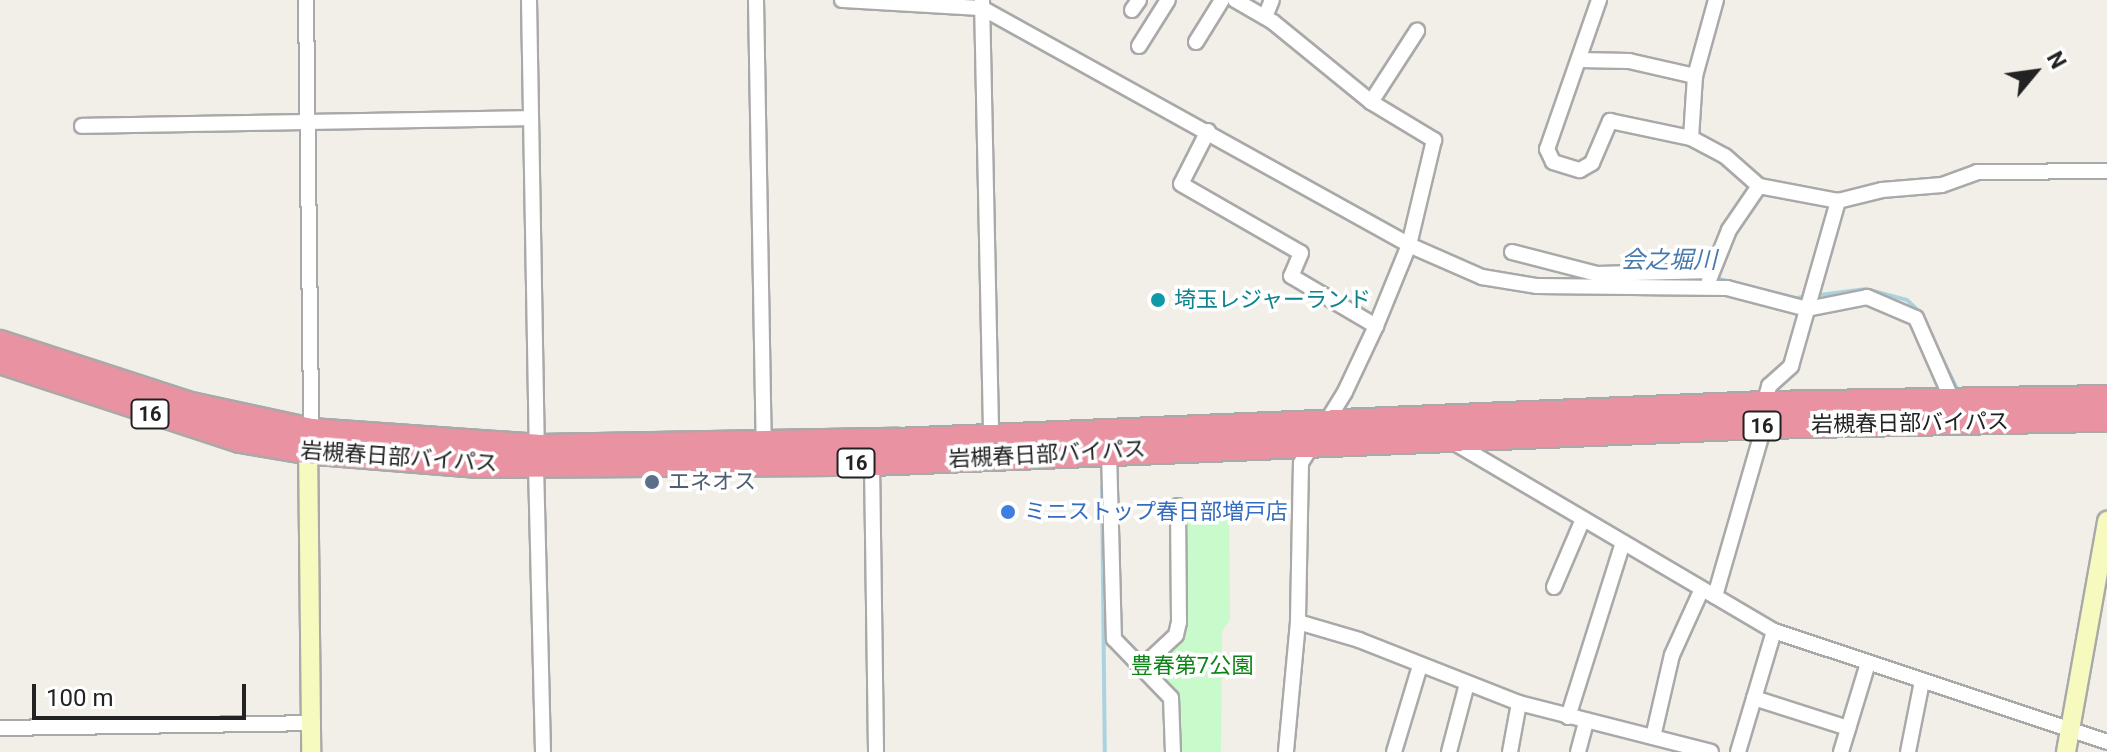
<!DOCTYPE html>
<html>
<head>
<meta charset="utf-8">
<style>
  body { margin:0 }
  #map { position:relative; width:2107px; height:752px; overflow:hidden; background:#f2efe9; font-family:Roboto,"Noto Sans JP",sans-serif }
  div>[style] { position:absolute }
  [style*='--x'] { left:calc(var(--x)*1px); top:calc(var(--y)*1px); width:calc(var(--w)*1px); rotate:calc(var(--a)*1deg) }
  .park>* { inset:0; background:#c8facc }
  .stream>* { height:4px; margin:-2px; padding:0 2px; transform-origin:2px; border-radius:2px; background:#aad3df }
  .roads { filter:drop-shadow(2px 0 #a9a9a9) drop-shadow(-2px 0 #a9a9a9) drop-shadow(0 2px #a9a9a9) drop-shadow(0 -2px #a9a9a9) }
  .street>* { height:14px; margin:-7px; padding:0 7px; transform-origin:7px; border-radius:7px; background:#fff }
  .secondary>* { height:18px; margin:-9px; padding:0 9px; transform-origin:9px; border-radius:9px; background:#f7fabf }
  .highway>* { height:24px; margin:-12px; padding:0 12px; transform-origin:12px; border-radius:12px; background:#e892a2 }
  .dots>* { width:22px; height:22px; translate:-50% -50%; box-sizing:border-box; border:4px solid #fff; border-radius:50% }
  span { translate:-50% -50%; white-space:nowrap; text-align:center; line-height:1.15; -webkit-text-stroke:7px #fff; paint-order:stroke }
  .shield-label span { padding:2px 6px; background:#fff; border:2px solid; border-radius:6px; -webkit-text-stroke-width:0 }
  .shield-label { font-size:20px; color:#222; font-weight:700 }
  .culture-label { font-size:22px; color:#0d838f }
  .left { translate:0 -50%; text-align:left }
  .street-label { font-size:22px; color:#222 }
  .service-label { font-size:22px; color:#4e5e75 }
  .shop-label { font-size:22px; color:#366cbe }
  .park-label { font-size:22px; color:#0c8416 }
  .water-label { font-size:24px; color:#4a7aab; font-style:italic }
  .north { position:absolute; left:1995px; top:32px; width:80px; height:80px; -webkit-text-stroke:6px #fff; paint-order:stroke; rotate:61deg; font-size:22px; font-weight:700; line-height:32px; text-align:center; color:#222 }
  .north::after { content:''; display:block; margin:auto; width:28px; height:36px; background:#222; clip-path:polygon(50% 0,100% 100%,50% 72%,0 100%) }
  .scale { position:absolute; left:32px; top:684px; width:214px; height:36px; box-sizing:border-box; border:4px solid #222; border-top:0; padding-left:10px; font-size:24px; line-height:28px; white-space:nowrap; color:#222; -webkit-text-stroke:6px #fff; paint-order:stroke }
</style>
</head>
<body>
<div id="map">
  <div class="park">
    <div style="clip-path:polygon(1187px 510px,1229px 511px,1230px 619px,1222px 632px,1221px 752px,1181px 752px,1178px 695px,1152px 665px,1180px 637px,1181px 515px)"></div>
  </div>
  <div class="stream">
    <div style="--x:1075;--y:52;--w:379;--a:28.9"></div>
    <div style="--x:1715;--y:278;--w:83;--a:13.9"></div>
    <div style="--x:1796;--y:298;--w:71;--a:-7.3"></div>
    <div style="--x:1866;--y:289;--w:42;--a:15"></div>
    <div style="--x:1907;--y:300;--w:16;--a:43"></div>
    <div style="--x:1919;--y:311;--w:85;--a:64"></div>
    <div style="--x:1102;--y:486;--w:266;--a:89.4"></div>
  </div>
  <div class="roads">
    <div class="street">
      <div style="--x:306;--y:0;--w:431;--a:89.3"></div>
      <div style="--x:529;--y:0;--w:447;--a:89"></div>
      <div style="--x:756;--y:0;--w:445;--a:89"></div>
      <div style="--x:842;--y:0;--w:140;--a:3.3"></div>
      <div style="--x:982;--y:8;--w:488;--a:29"></div>
      <div style="--x:1409;--y:245;--w:80;--a:23.7"></div>
      <div style="--x:1482;--y:277;--w:56;--a:9.3"></div>
      <div style="--x:1537;--y:286;--w:190;--a:0.6"></div>
      <div style="--x:1727;--y:288;--w:83;--a:14.7"></div>
      <div style="--x:1807;--y:309;--w:61;--a:-11.3"></div>
      <div style="--x:1867;--y:297;--w:53;--a:23.2"></div>
      <div style="--x:1916;--y:318;--w:92;--a:66.2"></div>
      <div style="--x:982;--y:0;--w:437;--a:88.8"></div>
      <div style="--x:1235;--y:0;--w:44;--a:30.1"></div>
      <div style="--x:1273;--y:22;--w:127;--a:39.2"></div>
      <div style="--x:1371;--y:102;--w:74;--a:31.1"></div>
      <div style="--x:1434;--y:140;--w:108;--a:103.4"></div>
      <div style="--x:1409;--y:245;--w:87;--a:112.2"></div>
      <div style="--x:1376;--y:326;--w:73;--a:115.2"></div>
      <div style="--x:1345;--y:392;--w:84;--a:121.8"></div>
      <div style="--x:1301;--y:463;--w:159;--a:91.1"></div>
      <div style="--x:1298;--y:622;--w:131;--a:95.3"></div>
      <div style="--x:1599;--y:0;--w:158;--a:109.2"></div>
      <div style="--x:1547;--y:149;--w:14;--a:65"></div>
      <div style="--x:1553;--y:162;--w:28;--a:17"></div>
      <div style="--x:1580;--y:170;--w:14;--a:-30"></div>
      <div style="--x:1592;--y:163;--w:46;--a:-66.8"></div>
      <div style="--x:1610;--y:121;--w:83;--a:11.9"></div>
      <div style="--x:1691;--y:138;--w:38;--a:28"></div>
      <div style="--x:1725;--y:156;--w:45;--a:41.4"></div>
      <div style="--x:1759;--y:186;--w:80;--a:10.8"></div>
      <div style="--x:1838;--y:201;--w:45;--a:-14"></div>
      <div style="--x:1882;--y:190;--w:60;--a:-4.8"></div>
      <div style="--x:1942;--y:185;--w:37;--a:-20"></div>
      <div style="--x:1977;--y:172;--w:130;--a:-0.4"></div>
      <div style="--x:1132;--y:10;--w:12;--a:-55"></div>
      <div style="--x:1265;--y:17;--w:18;--a:-68"></div>
      <div style="--x:1196;--y:42;--w:49;--a:-58.2"></div>
      <div style="--x:1139;--y:46;--w:54;--a:-57.8"></div>
      <div style="--x:1580;--y:60;--w:49;--a:1.2"></div>
      <div style="--x:1629;--y:61;--w:68;--a:12.8"></div>
      <div style="--x:1371;--y:102;--w:85;--a:-57.1"></div>
      <div style="--x:82;--y:126;--w:448;--a:-1"></div>
      <div style="--x:1208;--y:131;--w:59;--a:117"></div>
      <div style="--x:1181;--y:184;--w:138;--a:29.9"></div>
      <div style="--x:1301;--y:253;--w:25;--a:113"></div>
      <div style="--x:1291;--y:276;--w:99;--a:30.5"></div>
      <div style="--x:1691;--y:138;--w:62;--a:-86.3"></div>
      <div style="--x:1695;--y:76;--w:79;--a:-74.6"></div>
      <div style="--x:1512;--y:252;--w:88;--a:14.5"></div>
      <div style="--x:1597;--y:274;--w:113;--a:-1.5"></div>
      <div style="--x:1709;--y:280;--w:54;--a:-68.2"></div>
      <div style="--x:1729;--y:230;--w:53;--a:-55.7"></div>
      <div style="--x:1764;--y:404;--w:19;--a:-74"></div>
      <div style="--x:1769;--y:386;--w:30;--a:-42"></div>
      <div style="--x:1791;--y:366;--w:172;--a:-74.1"></div>
      <div style="--x:1453;--y:442;--w:373;--a:30.5"></div>
      <div style="--x:1774;--y:631;--w:351;--a:18.4"></div>
      <div style="--x:1109;--y:451;--w:188;--a:88.5"></div>
      <div style="--x:1114;--y:639;--w:82;--a:46"></div>
      <div style="--x:1171;--y:698;--w:54;--a:87.9"></div>
      <div style="--x:872;--y:463;--w:289;--a:89.2"></div>
      <div style="--x:536;--y:465;--w:287;--a:88.6"></div>
      <div style="--x:1554;--y:587;--w:74;--a:-66.9"></div>
      <div style="--x:1715;--y:596;--w:177;--a:-73.9"></div>
      <div style="--x:1298;--y:622;--w:64;--a:16.4"></div>
      <div style="--x:1359;--y:640;--w:172;--a:21.5"></div>
      <div style="--x:1519;--y:703;--w:198;--a:14.3"></div>
      <div style="--x:1146;--y:663;--w:41;--a:-43"></div>
      <div style="--x:1176;--y:635;--w:13;--a:-77"></div>
      <div style="--x:1179;--y:622;--w:116;--a:-90.5"></div>
      <div style="--x:1754;--y:698;--w:99;--a:17.7"></div>
      <div style="--x:1568;--y:717;--w:182;--a:-72.5"></div>
      <div style="--x:0;--y:728;--w:313;--a:-0.9"></div>
      <div style="--x:1653;--y:737;--w:84;--a:-77"></div>
      <div style="--x:1672;--y:655;--w:72;--a:-65.6"></div>
      <div style="--x:1394;--y:752;--w:90;--a:-73.2"></div>
      <div style="--x:1449;--y:752;--w:70;--a:-75.2"></div>
      <div style="--x:1510;--y:752;--w:50;--a:-79.6"></div>
      <div style="--x:1578;--y:752;--w:31;--a:-75"></div>
      <div style="--x:1738;--y:752;--w:126;--a:-73.4"></div>
      <div style="--x:1841;--y:752;--w:93;--a:-73.1"></div>
      <div style="--x:1908;--y:752;--w:72;--a:-78.8"></div>
    </div>
    <div class="secondary">
      <div style="--x:308;--y:442;--w:310;--a:89.4"></div>
      <div style="--x:2066;--y:752;--w:235;--a:-79.9"></div>
    </div>
    <div class="highway">
      <div style="--x:0;--y:343;--w:201;--a:18"></div>
      <div style="--x:191;--y:405;--w:123;--a:12.2"></div>
      <div style="--x:311;--y:431;--w:227;--a:4"></div>
      <div style="--x:537;--y:447;--w:359;--a:-1"></div>
      <div style="--x:896;--y:441;--w:869;--a:-2.44"></div>
      <div style="--x:1764;--y:404;--w:343;--a:-1"></div>
      <div style="--x:0;--y:361;--w:253;--a:18.2"></div>
      <div style="--x:240;--y:440;--w:66;--a:9.6"></div>
      <div style="--x:305;--y:451;--w:174;--a:4.6"></div>
      <div style="--x:478;--y:465;--w:394;--a:-0.3"></div>
      <div style="--x:872;--y:463;--w:893;--a:-2.38"></div>
      <div style="--x:1764;--y:426;--w:343;--a:-1.2"></div>
    </div>
  </div>
  <div class="dots">
    <div style="left:1158px;top:300px;background:#0f9aa8"></div>
    <div style="left:652px;top:482px;background:#5c6f8a"></div>
    <div style="left:1008px;top:512px;background:#3f7fe0"></div>
  </div>
  <div class="shield-label">
    <span style="left:150px;top:414px">16</span>
    <span style="left:1762px;top:426px">16</span>
    <span style="left:856px;top:463px">16</span>
  </div>
  <div class="culture-label">
    <span class="left" style="left:1174px;top:300px">埼玉レジャーランド</span>
  </div>
  <div class="street-label">
    <span style="left:1910px;top:423px;rotate:-1deg">岩槻春日部バイパス</span>
    <span style="left:1047px;top:454px;rotate:-3deg">岩槻春日部バイパス</span>
    <span style="left:399px;top:457px;rotate:4deg">岩槻春日部バイパス</span>
  </div>
  <div class="service-label">
    <span class="left" style="left:668px;top:482px">エネオス</span>
  </div>
  <div class="shop-label">
    <span class="left" style="left:1024px;top:512px">ミニストップ春日部増戸店</span>
  </div>
  <div class="park-label">
    <span style="left:1192px;top:666px">豊春第7公園</span>
  </div>
  <div class="water-label">
    <span style="left:1669px;top:261px">会之堀川</span>
  </div>
  <div class="north">N</div>
  <div class="scale">100 m</div>
</div>
</body>
</html>
